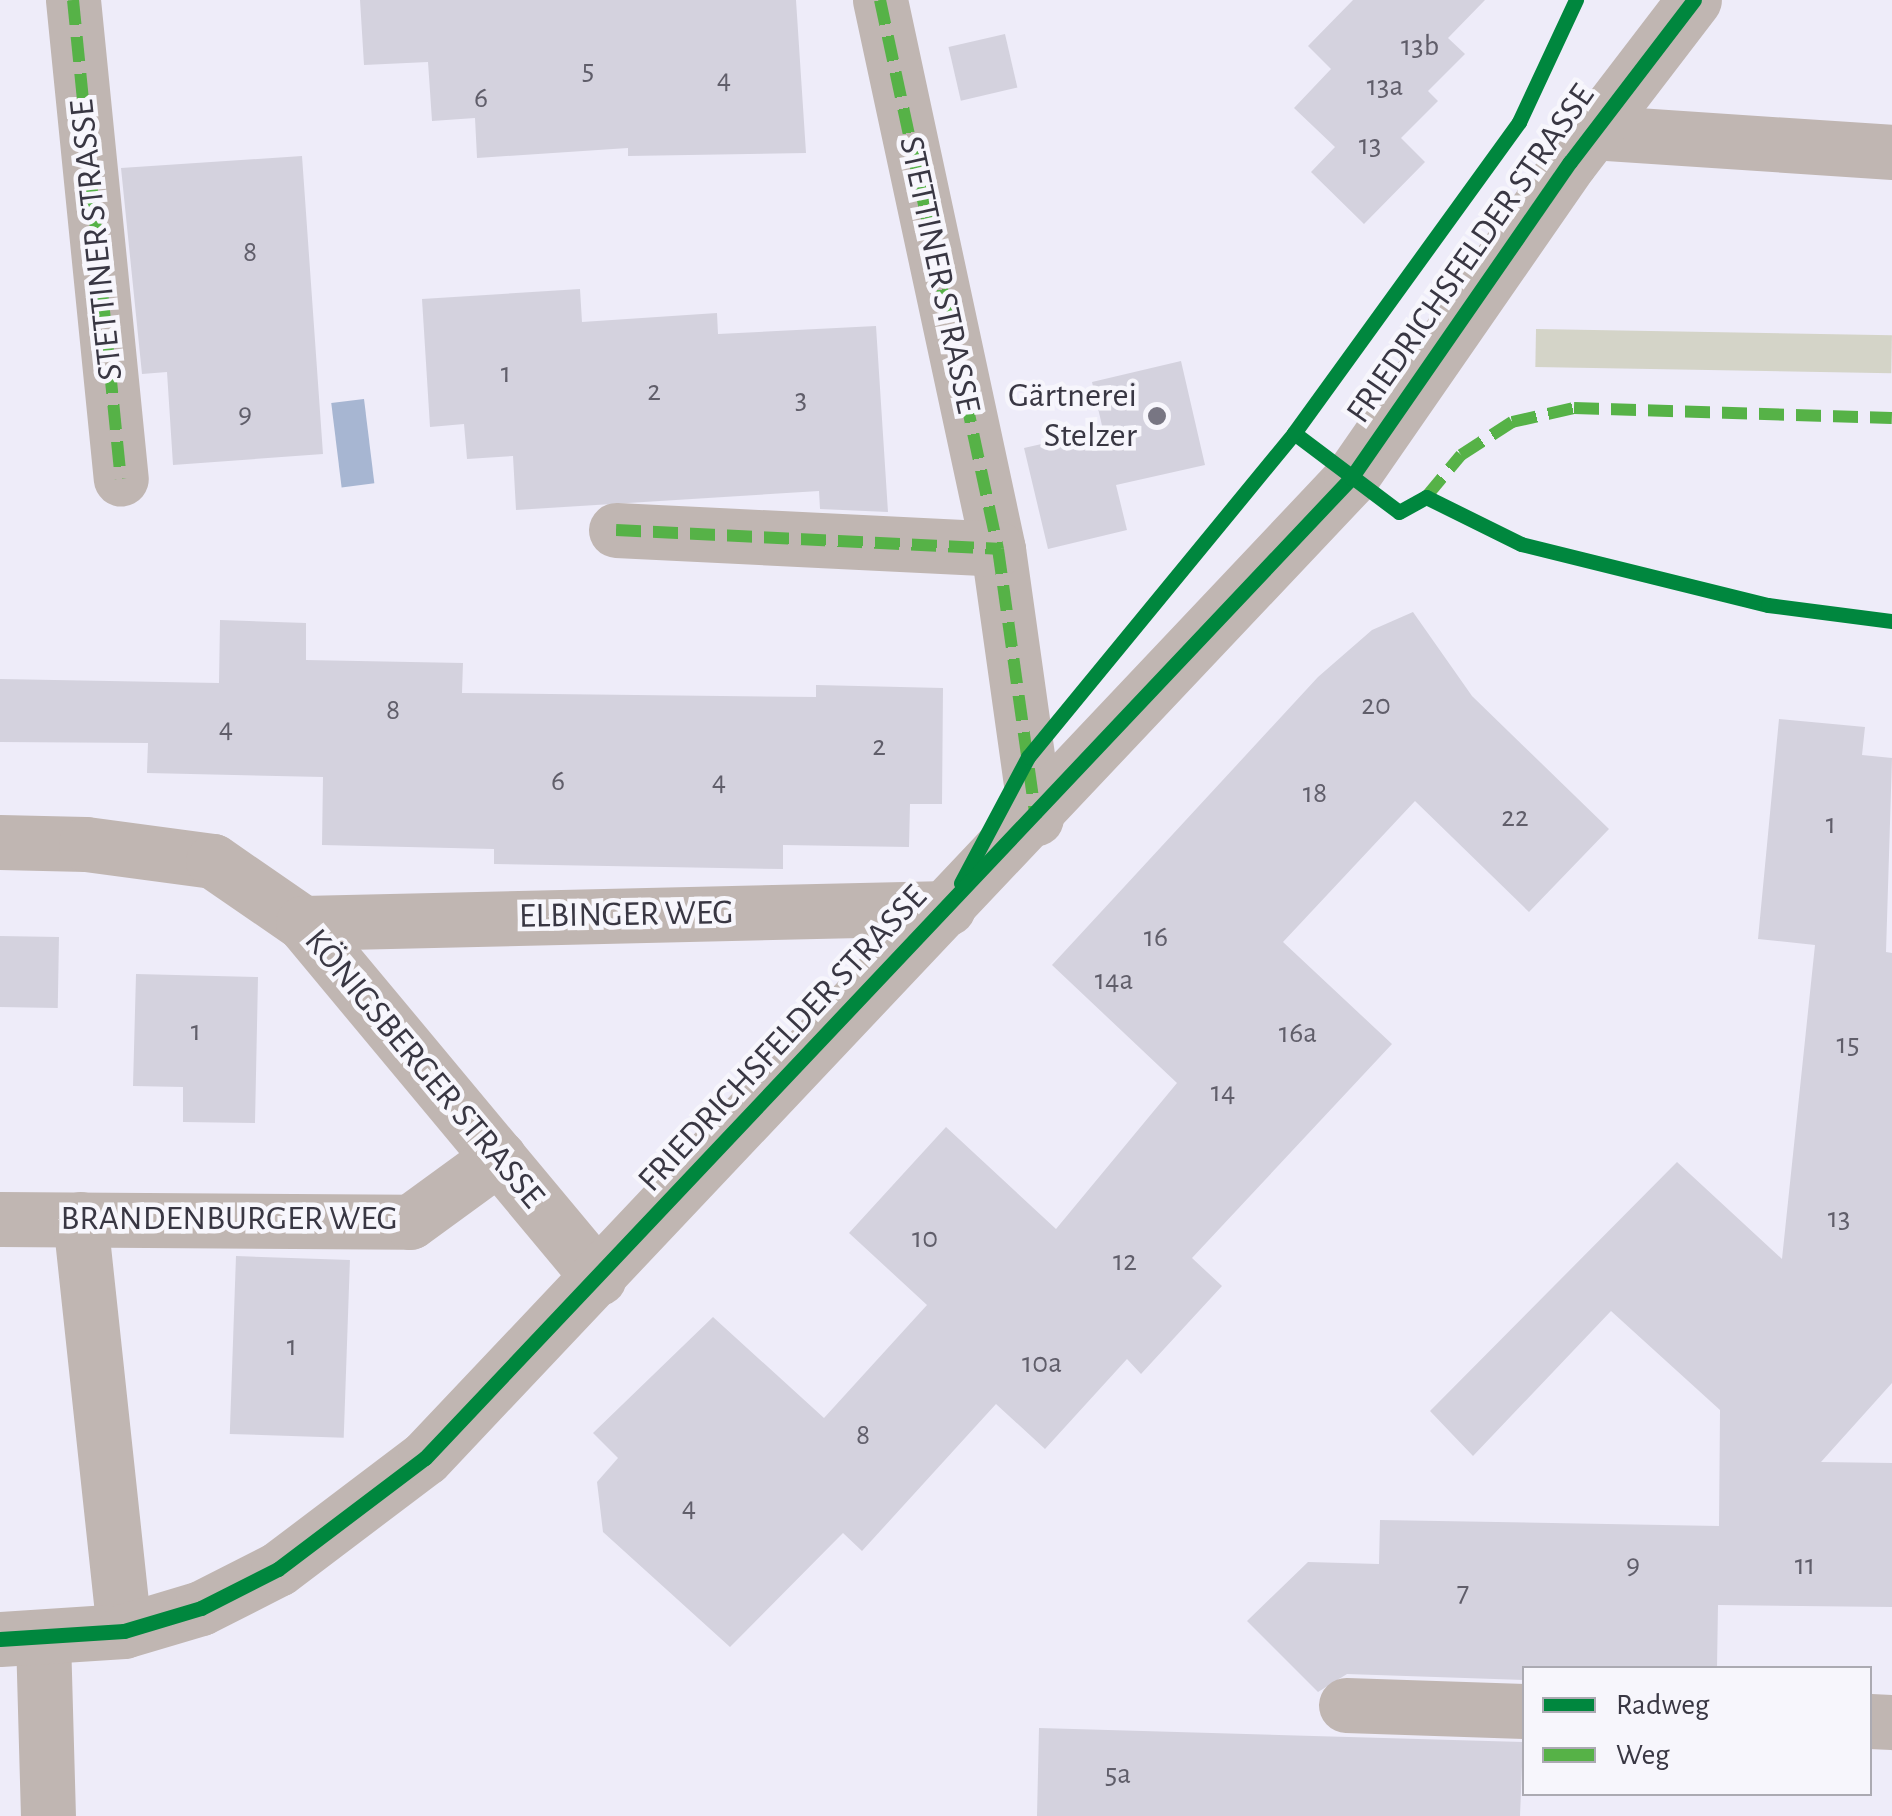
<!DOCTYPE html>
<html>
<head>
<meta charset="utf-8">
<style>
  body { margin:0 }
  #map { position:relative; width:1892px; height:1816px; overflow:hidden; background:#eeecf9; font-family:"Alegreya Sans",sans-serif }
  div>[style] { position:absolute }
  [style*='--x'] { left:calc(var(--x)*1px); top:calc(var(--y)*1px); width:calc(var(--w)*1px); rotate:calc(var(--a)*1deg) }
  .green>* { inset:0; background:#d4d4c8; transform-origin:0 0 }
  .water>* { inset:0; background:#a7b6d2; transform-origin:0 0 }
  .building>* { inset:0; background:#d4d2de; transform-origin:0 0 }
  .minor>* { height:55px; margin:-27.5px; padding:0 27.5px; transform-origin:27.5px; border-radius:27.5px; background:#c0b6b2 }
  .quiet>* { height:12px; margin-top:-6px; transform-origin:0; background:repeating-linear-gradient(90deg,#56b247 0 25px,transparent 0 37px) }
  .cycleway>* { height:15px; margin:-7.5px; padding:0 7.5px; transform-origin:7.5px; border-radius:7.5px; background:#00873e }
  .dots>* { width:28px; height:28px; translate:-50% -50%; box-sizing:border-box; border:5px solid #f7f6fc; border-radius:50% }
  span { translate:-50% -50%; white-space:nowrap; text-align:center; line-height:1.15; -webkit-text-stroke:9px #f7f6fc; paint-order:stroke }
  .number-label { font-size:30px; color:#605e6a }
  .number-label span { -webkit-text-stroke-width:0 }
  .street-label { font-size:35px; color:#393743 }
  .poi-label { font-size:35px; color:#393743 }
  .right { translate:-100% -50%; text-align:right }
  .legend { position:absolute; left:1522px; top:1666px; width:350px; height:130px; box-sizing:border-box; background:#f7f6fc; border:2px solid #abaab2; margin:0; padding:12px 18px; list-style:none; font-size:30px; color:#393743 }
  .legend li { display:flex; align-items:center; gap:20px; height:50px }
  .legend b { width:50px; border:2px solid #abaab2 }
</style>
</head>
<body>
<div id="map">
  <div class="green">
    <div style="left:1536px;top:329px;width:356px;height:38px;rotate:1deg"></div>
  </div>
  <div class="water">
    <div style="left:364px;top:399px;width:85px;height:33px;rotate:83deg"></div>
  </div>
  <div class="building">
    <div style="clip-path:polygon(360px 0,796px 0,806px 153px,628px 156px,628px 148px,477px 158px,475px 118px,432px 121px,428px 62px,364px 65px)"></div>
    <div style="clip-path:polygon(1353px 0,1485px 0,1448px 38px,1465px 54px,1428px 91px,1438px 101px,1401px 138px,1425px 162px,1364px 224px,1311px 172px,1335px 147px,1294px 108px,1331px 69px,1308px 46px)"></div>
    <div style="left:1005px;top:34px;width:55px;height:58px;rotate:77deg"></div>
    <div style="clip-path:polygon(302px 156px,323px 454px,173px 465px,167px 372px,142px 374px,121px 168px)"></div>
    <div style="clip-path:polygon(580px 289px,582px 322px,717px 313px,718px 334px,876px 326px,888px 512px,820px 509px,819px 491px,516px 510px,513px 456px,467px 459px,464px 424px,430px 427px,422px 299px)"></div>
    <div style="clip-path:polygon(1181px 361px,1205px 465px,1116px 485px,1127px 530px,1048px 549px,1024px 448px,1103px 430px,1092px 382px)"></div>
    <div style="clip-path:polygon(1413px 612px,1472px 696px,1609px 829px,1529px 912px,1415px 801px,1283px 942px,1392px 1044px,1192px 1258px,1222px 1286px,1141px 1374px,1127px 1359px,1045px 1449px,996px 1404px,862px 1551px,843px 1533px,730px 1647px,603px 1532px,597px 1482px,618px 1458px,593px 1433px,713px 1317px,824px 1418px,927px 1305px,849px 1233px,946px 1127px,1056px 1229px,1177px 1083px,1052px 965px,1318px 677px,1372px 630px)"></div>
    <div style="clip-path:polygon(220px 620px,306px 623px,306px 660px,463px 663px,462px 693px,816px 697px,816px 685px,943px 688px,942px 804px,910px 804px,909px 847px,783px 845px,783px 869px,494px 864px,494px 849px,322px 845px,323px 777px,147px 773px,148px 743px,0 742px,0 679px,219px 683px)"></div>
    <div style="clip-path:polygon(1779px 719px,1865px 727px,1862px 755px,1892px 758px,1886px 952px,1892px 953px,1892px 1383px,1821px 1462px,1892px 1463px,1892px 1607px,1718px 1605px,1717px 1668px,1526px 1666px,1524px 1680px,1347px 1674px,1318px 1692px,1247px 1621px,1308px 1562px,1379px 1564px,1380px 1520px,1719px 1526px,1720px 1410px,1611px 1311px,1473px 1456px,1430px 1411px,1677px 1162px,1782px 1259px,1815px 945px,1758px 939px)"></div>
    <div style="left:0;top:936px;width:59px;height:71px;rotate:1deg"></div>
    <div style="clip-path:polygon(136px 974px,258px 977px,255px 1123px,183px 1122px,183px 1087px,133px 1086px)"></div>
    <div style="left:236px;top:1256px;width:114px;height:178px;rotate:2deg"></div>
    <div style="clip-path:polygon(1039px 1728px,1523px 1742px,1520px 1816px,1037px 1816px)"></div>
  </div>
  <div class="minor">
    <div style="--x:73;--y:0;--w:481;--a:84.3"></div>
    <div style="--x:880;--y:0;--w:562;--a:77.87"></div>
    <div style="--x:998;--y:549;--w:272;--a:82"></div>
    <div style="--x:1592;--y:132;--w:301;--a:3.8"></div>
    <div style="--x:616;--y:530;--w:382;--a:2.8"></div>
    <div style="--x:0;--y:842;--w:86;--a:1.3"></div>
    <div style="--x:86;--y:844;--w:128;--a:7.6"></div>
    <div style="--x:213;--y:861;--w:109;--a:34.6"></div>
    <div style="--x:303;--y:923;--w:462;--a:50.2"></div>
    <div style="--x:303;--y:923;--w:645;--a:-1.33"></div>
    <div style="--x:0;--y:1219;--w:410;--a:0.4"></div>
    <div style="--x:410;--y:1222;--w:110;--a:-36.1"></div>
    <div style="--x:80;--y:1219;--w:414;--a:83.9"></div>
    <div style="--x:43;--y:1638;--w:178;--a:88.4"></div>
    <div style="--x:0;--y:1639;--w:124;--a:-3.7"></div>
    <div style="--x:124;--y:1631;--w:80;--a:-16.6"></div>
    <div style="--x:201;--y:1608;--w:86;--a:-26.9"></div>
    <div style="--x:278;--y:1569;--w:184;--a:-37.1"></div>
    <div style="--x:425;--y:1458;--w:1348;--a:-46.62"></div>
    <div style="--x:1351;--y:478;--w:384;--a:-55.3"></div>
    <div style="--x:1570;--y:162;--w:204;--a:-52.6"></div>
    <div style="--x:1346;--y:1705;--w:178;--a:1.9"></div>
    <div style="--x:1870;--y:1721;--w:22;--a:3"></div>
  </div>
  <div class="quiet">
    <div style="--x:73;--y:0;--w:481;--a:84.3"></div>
    <div style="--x:880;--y:0;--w:562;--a:77.87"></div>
    <div style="--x:998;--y:549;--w:272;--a:82"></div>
    <div style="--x:1426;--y:497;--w:55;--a:-50.2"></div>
    <div style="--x:1461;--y:455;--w:61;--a:-32.9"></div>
    <div style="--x:1512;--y:422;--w:64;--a:-12.7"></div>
    <div style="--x:1574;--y:408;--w:318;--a:1.8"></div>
    <div style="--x:616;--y:530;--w:382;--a:2.8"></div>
  </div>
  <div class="cycleway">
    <div style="--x:1294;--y:433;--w:131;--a:37"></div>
    <div style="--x:1399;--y:512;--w:31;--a:-29"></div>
    <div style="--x:1426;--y:497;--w:106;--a:26.3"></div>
    <div style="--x:1521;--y:544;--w:254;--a:13.9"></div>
    <div style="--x:1768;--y:605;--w:125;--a:7.4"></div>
    <div style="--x:961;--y:883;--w:143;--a:-62"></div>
    <div style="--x:1028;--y:757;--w:419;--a:-50.6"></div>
    <div style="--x:1294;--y:433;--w:384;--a:-54.1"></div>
    <div style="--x:1519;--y:122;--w:135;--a:-65"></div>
    <div style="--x:0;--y:1639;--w:124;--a:-3.7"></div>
    <div style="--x:124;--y:1631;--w:80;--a:-16.6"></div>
    <div style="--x:201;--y:1608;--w:86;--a:-26.9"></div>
    <div style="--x:278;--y:1569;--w:184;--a:-37.1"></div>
    <div style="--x:425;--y:1458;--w:1348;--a:-46.62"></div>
    <div style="--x:1351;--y:478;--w:384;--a:-55.3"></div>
    <div style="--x:1570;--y:162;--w:204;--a:-52.6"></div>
  </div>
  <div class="dots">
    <div style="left:1157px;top:416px;background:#787683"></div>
  </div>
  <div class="number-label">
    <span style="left:1420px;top:46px">13b</span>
    <span style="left:588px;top:70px">5</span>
    <span style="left:724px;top:79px">4</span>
    <span style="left:1385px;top:86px">13a</span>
    <span style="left:481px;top:98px">6</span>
    <span style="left:1370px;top:145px">13</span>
    <span style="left:250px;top:252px">8</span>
    <span style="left:506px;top:373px">1</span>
    <span style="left:654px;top:391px">2</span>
    <span style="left:801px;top:399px">3</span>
    <span style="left:245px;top:414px">9</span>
    <span style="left:1376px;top:705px">20</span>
    <span style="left:393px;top:710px">8</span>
    <span style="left:226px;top:728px">4</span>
    <span style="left:879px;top:746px">2</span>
    <span style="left:558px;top:781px">6</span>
    <span style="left:719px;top:781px">4</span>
    <span style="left:1315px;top:793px">18</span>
    <span style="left:1515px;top:817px">22</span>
    <span style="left:1831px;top:824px">1</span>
    <span style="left:1156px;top:937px">16</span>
    <span style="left:1114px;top:980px">14a</span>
    <span style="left:196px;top:1031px">1</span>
    <span style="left:1298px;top:1033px">16a</span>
    <span style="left:1848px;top:1044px">15</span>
    <span style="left:1223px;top:1092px">14</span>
    <span style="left:1839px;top:1218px">13</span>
    <span style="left:925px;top:1238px">10</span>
    <span style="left:1125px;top:1261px">12</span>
    <span style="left:292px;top:1346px">1</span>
    <span style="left:1042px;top:1363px">10a</span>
    <span style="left:863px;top:1435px">8</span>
    <span style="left:689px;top:1507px">4</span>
    <span style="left:1633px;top:1565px">9</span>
    <span style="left:1805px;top:1565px">11</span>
    <span style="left:1463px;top:1592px">7</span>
    <span style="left:1118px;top:1774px">5a</span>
  </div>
  <div class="street-label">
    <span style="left:97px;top:240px;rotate:-96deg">STETTINER STRASSE</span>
    <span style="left:1471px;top:254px;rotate:-55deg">FRIEDRICHSFELDER STRASSE</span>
    <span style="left:939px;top:275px;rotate:78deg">STETTINER STRASSE</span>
    <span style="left:626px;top:915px;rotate:-1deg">ELBINGER WEG</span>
    <span style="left:783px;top:1039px;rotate:-47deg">FRIEDRICHSFELDER STRASSE</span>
    <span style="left:424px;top:1069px;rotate:50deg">KÖNIGSBERGER STRASSE</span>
    <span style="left:229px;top:1219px">BRANDENBURGER WEG</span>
  </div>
  <div class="poi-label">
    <span class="right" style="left:1137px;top:416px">Gärtnerei<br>Stelzer</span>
  </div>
  <ul class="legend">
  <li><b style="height:12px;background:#00873e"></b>Radweg</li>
  <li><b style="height:12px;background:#56b247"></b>Weg</li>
  </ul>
</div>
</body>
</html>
